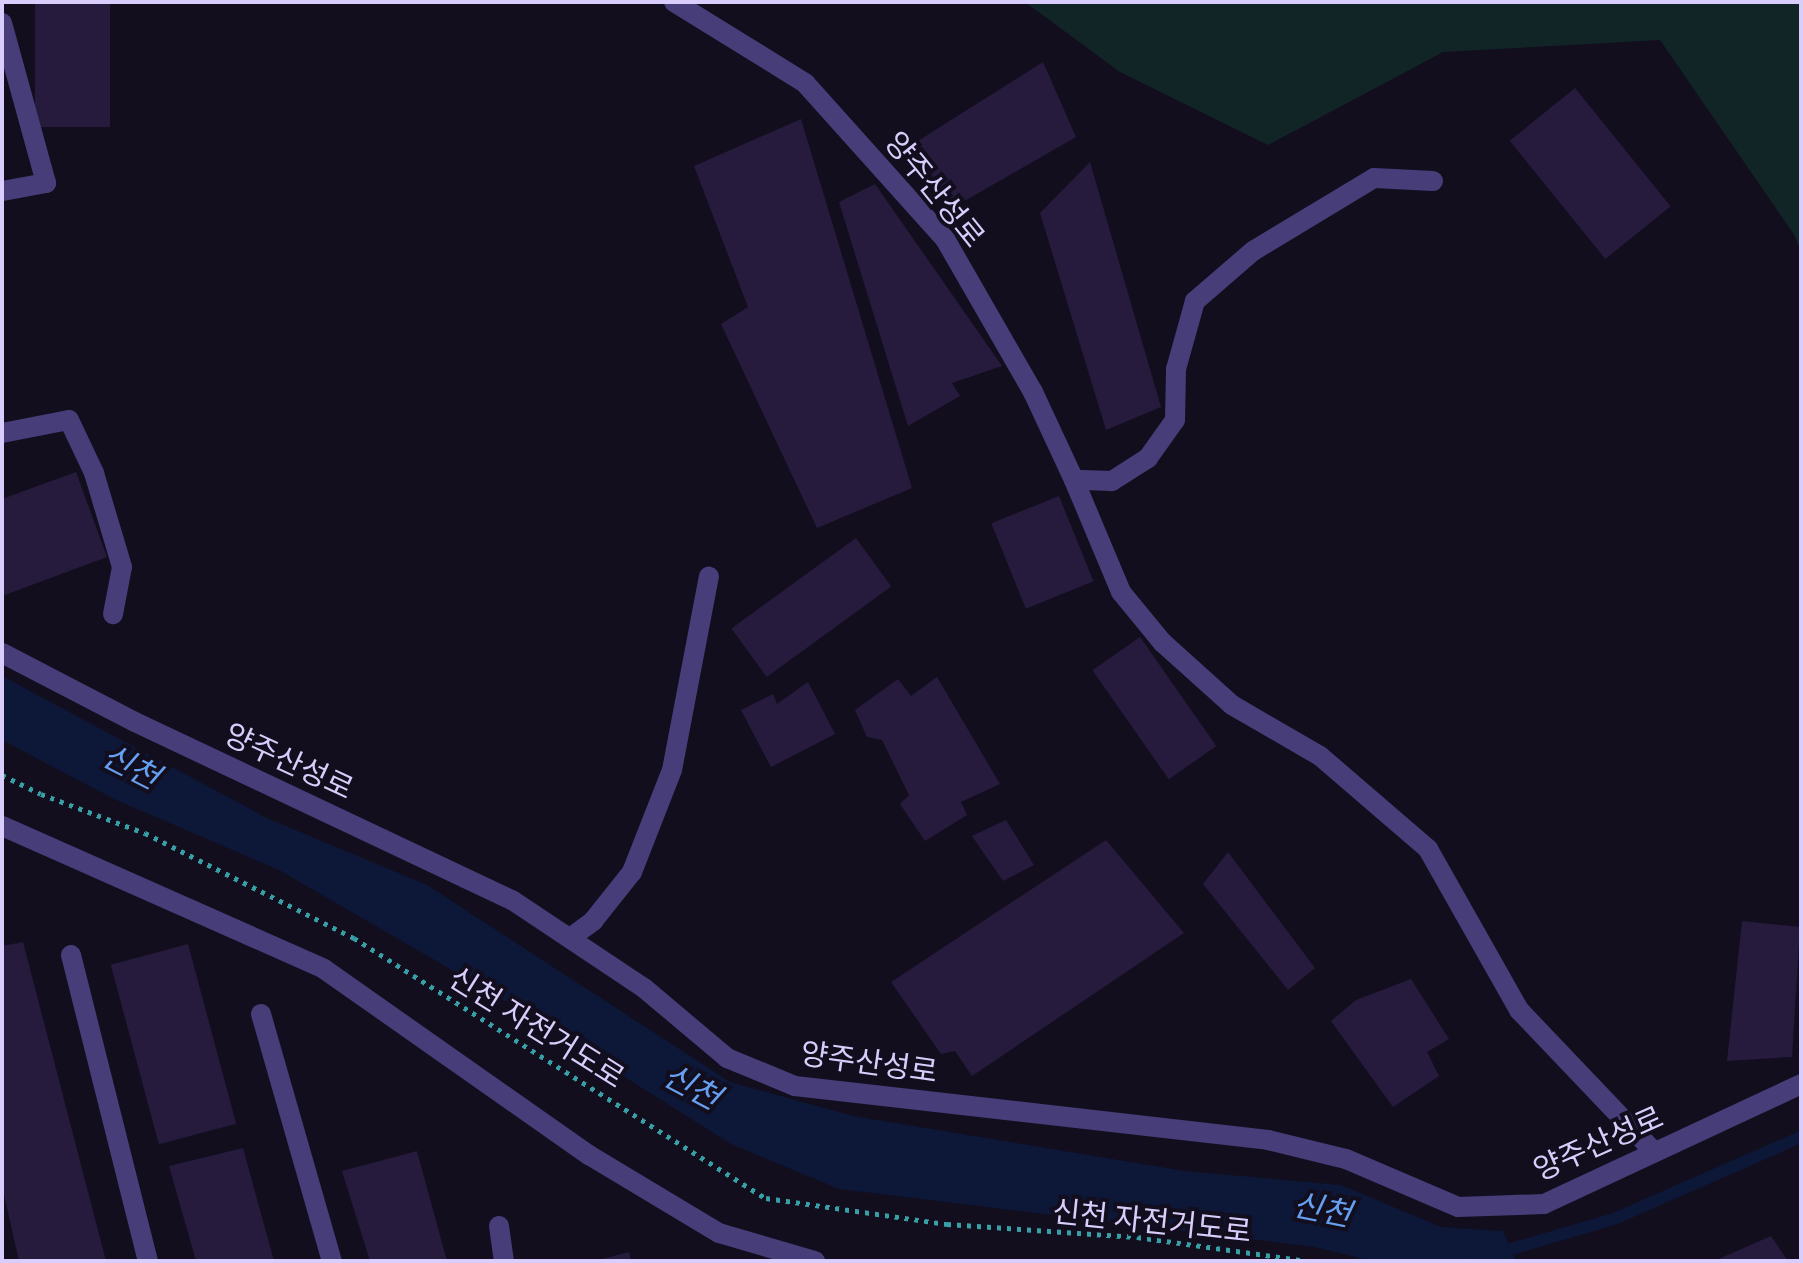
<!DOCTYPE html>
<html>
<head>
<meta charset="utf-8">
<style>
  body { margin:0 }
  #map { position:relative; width:1803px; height:1263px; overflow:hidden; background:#120e1e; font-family:"Titillium Web","Noto Sans KR",sans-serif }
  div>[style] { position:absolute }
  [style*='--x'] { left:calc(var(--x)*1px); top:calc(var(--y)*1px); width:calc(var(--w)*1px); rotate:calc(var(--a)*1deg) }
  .green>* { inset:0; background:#112527 }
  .water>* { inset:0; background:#0d1738 }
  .stream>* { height:12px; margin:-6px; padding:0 6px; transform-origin:6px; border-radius:6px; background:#0d1738 }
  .building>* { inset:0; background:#261b3d; transform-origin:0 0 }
  .path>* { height:5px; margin-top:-2.5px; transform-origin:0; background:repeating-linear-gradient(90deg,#37a0a6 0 4px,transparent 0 10px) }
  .service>* { height:20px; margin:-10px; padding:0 10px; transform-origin:10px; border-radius:10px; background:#463d79 }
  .minor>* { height:20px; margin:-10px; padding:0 10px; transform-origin:10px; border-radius:10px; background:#463d79 }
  span { translate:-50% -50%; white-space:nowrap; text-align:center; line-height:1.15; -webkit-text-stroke:8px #120e1e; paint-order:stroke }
  .street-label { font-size:30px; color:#d9cefb }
  .water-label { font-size:32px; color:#65a0f2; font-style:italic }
  .frame { position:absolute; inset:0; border:4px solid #d9cefb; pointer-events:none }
</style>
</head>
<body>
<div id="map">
  <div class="green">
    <div style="clip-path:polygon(1025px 2px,1801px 2px,1801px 253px,1795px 236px,1660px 40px,1443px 52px,1268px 145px,1120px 72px)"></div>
  </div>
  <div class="water">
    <div style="clip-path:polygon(2px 676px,269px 819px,427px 885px,730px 1082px,853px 1116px,1185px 1171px,1341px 1185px,1441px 1227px,1503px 1231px,1516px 1261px,1372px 1261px,1315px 1247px,839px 1189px,731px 1144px,490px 992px,279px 870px,114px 799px,2px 740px)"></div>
  </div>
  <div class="stream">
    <div style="--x:1470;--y:1261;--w:150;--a:-16.3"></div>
    <div style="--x:1614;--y:1219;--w:204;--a:-23.7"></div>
  </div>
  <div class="building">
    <div style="left:35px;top:2px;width:75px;height:125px"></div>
    <div style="clip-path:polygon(1043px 62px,1076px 137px,949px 210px,910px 146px)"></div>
    <div style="left:1575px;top:88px;width:152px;height:84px;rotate:51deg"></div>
    <div style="clip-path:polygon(801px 119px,912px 488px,817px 528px,721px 324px,748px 307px,694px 166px)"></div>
    <div style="clip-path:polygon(1090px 162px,1161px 407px,1106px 430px,1040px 213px)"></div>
    <div style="clip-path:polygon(875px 184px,1002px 366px,952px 383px,960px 396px,908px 426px,839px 202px)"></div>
    <div style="clip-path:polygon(76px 472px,107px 557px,2px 596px,2px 499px)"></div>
    <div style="left:1059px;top:496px;width:92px;height:73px;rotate:68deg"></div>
    <div style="left:856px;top:538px;width:60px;height:154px;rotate:54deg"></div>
    <div style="left:1140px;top:637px;width:133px;height:58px;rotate:55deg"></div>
    <div style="clip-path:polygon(937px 677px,1000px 784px,961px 802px,967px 815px,925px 841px,900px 804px,909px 795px,882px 740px,867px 737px,855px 710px,898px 679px,911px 696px)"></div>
    <div style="clip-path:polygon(808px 682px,835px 734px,771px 767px,741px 710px,773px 694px,777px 704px)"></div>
    <div style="clip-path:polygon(1006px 820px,1034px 865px,1003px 881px,972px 836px)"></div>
    <div style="clip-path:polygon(1106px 840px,1184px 933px,972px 1076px,955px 1051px,941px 1054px,891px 982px)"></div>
    <div style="clip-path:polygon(1228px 852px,1315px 968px,1288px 990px,1203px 884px)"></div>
    <div style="clip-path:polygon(1742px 921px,1800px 927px,1792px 1057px,1727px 1061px)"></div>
    <div style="clip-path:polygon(23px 942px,106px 1261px,19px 1261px,2px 1186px,2px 946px)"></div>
    <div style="left:188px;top:944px;width:186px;height:80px;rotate:75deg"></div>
    <div style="clip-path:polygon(1411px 979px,1449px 1039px,1427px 1052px,1439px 1076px,1393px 1107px,1331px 1021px,1356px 1000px)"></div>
    <div style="clip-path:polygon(243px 1148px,274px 1261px,196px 1261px,169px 1166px)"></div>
    <div style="clip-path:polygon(417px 1151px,447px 1261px,370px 1261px,342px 1171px)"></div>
    <div style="clip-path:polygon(1771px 1236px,1788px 1261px,1714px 1261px)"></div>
    <div style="clip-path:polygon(629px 1252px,631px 1261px,599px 1261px,598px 1260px)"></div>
  </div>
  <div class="path">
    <div style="--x:2;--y:775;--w:43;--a:26"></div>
    <div style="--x:41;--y:794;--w:111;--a:20.6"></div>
    <div style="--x:145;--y:833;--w:234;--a:26.7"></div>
    <div style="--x:354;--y:938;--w:487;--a:32.3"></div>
    <div style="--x:766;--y:1198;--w:183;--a:8.2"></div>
    <div style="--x:947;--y:1224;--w:190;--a:3.9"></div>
    <div style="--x:1137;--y:1237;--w:172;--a:8"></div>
  </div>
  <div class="service">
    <div style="--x:2;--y:23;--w:166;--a:74.6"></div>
    <div style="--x:46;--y:183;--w:45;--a:169.7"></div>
    <div style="--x:1433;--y:181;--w:59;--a:-177.1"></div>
    <div style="--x:1374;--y:178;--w:141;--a:148.9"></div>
    <div style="--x:1253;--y:251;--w:77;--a:139.2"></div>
    <div style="--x:1195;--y:301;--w:71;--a:105.6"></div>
    <div style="--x:1176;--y:369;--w:51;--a:91.1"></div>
    <div style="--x:1175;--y:420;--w:47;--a:125.4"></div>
    <div style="--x:1148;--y:458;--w:43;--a:147.4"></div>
    <div style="--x:1112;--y:481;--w:38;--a:-178"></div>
    <div style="--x:1074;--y:480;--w:121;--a:67.2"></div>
    <div style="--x:1121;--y:592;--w:65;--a:50.6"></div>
    <div style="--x:1162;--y:642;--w:94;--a:42"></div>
    <div style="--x:1232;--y:705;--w:102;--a:30.1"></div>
    <div style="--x:1320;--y:756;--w:143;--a:40.7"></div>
    <div style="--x:1428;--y:849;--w:185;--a:60.5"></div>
    <div style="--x:1519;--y:1010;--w:196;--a:46.4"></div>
    <div style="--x:2;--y:433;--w:68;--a:-11"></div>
    <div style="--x:69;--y:420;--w:59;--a:64.7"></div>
    <div style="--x:94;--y:473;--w:98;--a:73.4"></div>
    <div style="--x:122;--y:567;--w:48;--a:100.8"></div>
    <div style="--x:570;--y:938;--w:29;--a:-36"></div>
    <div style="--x:593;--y:921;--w:63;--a:-51.5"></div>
    <div style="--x:632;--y:872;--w:110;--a:-68.6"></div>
    <div style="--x:672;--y:770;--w:197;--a:-79.2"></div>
    <div style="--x:71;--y:955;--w:316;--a:75.9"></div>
    <div style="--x:261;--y:1014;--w:257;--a:74"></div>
    <div style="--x:499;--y:1226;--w:35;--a:82"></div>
  </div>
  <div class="minor">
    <div style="--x:674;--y:2;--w:154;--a:31.7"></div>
    <div style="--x:805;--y:83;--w:210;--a:48.1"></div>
    <div style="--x:945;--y:239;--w:177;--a:60.1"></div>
    <div style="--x:1033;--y:392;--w:97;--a:65"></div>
    <div style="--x:2;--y:653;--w:150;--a:27.4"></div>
    <div style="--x:135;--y:722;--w:417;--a:25.3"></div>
    <div style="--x:512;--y:900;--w:159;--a:33.7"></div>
    <div style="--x:644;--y:988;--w:109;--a:40.1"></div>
    <div style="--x:727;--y:1058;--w:74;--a:22.4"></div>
    <div style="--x:795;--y:1086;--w:476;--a:6.5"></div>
    <div style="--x:1268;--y:1140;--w:80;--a:13.7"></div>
    <div style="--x:1346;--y:1159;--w:122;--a:23.2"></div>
    <div style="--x:1458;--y:1207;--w:86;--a:-2"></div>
    <div style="--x:1544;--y:1204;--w:284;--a:-25"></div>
    <div style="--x:2;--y:826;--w:352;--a:23.9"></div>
    <div style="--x:324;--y:969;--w:324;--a:35.1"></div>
    <div style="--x:589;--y:1155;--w:152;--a:31"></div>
    <div style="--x:719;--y:1233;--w:100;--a:16.3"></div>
  </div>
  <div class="street-label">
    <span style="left:935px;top:189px;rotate:51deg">양주산성로</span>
    <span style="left:289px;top:761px;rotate:25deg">양주산성로</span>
    <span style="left:537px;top:1027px;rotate:32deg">신천 자전거도로</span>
    <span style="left:869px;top:1062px;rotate:8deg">양주산성로</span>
    <span style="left:1598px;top:1143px;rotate:-24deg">양주산성로</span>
    <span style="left:1152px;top:1221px;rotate:6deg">신천 자전거도로</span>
  </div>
  <div class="water-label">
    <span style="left:131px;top:766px;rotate:27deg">신천</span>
    <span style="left:692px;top:1086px;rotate:28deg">신천</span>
    <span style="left:1322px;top:1209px;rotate:11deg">신천</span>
  </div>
  <div class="frame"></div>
</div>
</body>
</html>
